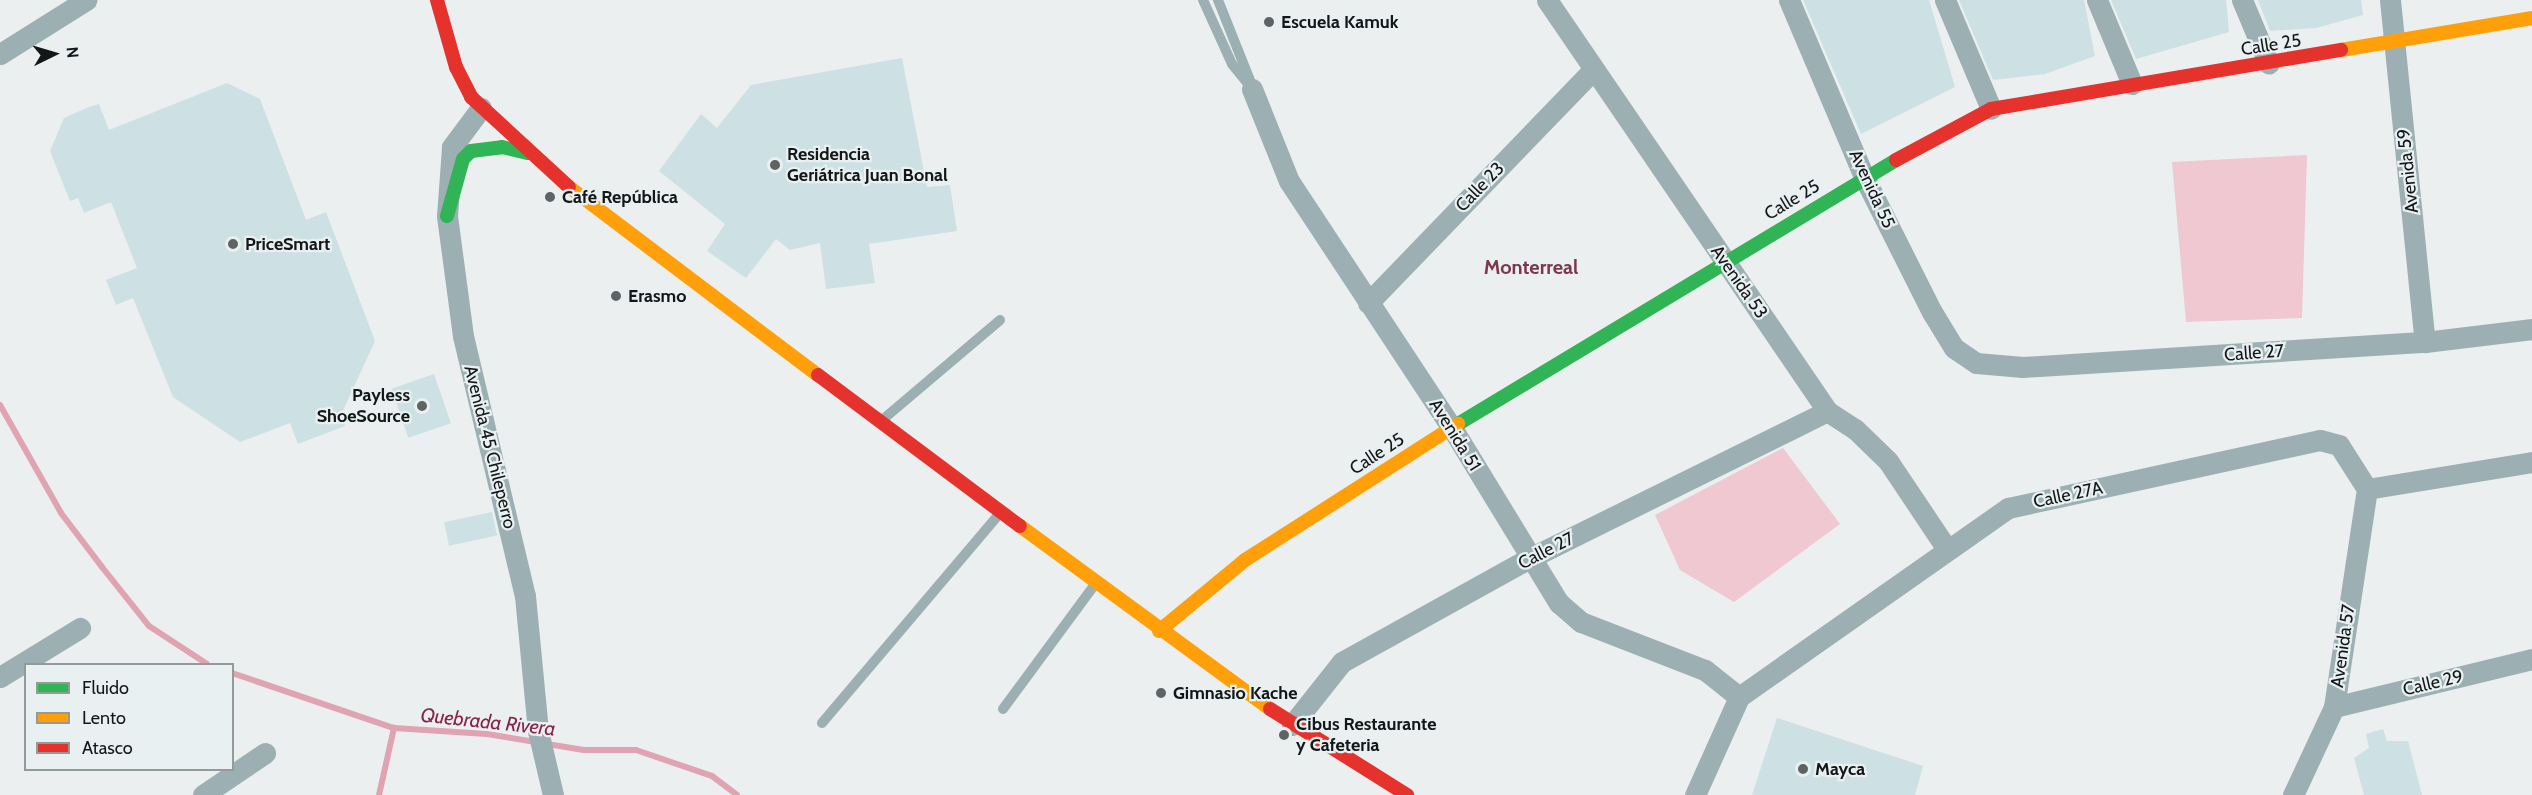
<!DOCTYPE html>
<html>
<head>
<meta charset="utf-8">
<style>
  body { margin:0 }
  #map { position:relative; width:2532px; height:795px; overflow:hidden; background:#ebefef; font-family:Cabin,sans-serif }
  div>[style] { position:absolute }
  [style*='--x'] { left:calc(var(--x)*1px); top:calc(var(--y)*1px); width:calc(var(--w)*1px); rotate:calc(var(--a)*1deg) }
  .green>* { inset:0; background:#efc8d1 }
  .stream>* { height:6px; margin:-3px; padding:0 3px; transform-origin:3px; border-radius:3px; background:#dfa3b1 }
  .building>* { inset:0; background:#cde0e3; transform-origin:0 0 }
  .lane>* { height:10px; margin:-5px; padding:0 5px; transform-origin:5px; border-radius:5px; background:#9cb0b4 }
  .street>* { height:21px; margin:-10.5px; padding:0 10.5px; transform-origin:10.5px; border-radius:10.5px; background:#9cb0b4 }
  .fast>* { height:14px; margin:-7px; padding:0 7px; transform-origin:7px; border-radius:7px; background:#30b455 }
  .slow>* { height:14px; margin:-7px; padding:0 7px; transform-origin:7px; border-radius:7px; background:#ff9f0a }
  .jam>* { height:14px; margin:-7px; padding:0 7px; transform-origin:7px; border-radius:7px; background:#e5322d }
  .dots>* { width:16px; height:16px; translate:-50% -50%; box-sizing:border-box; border:3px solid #e9f0f1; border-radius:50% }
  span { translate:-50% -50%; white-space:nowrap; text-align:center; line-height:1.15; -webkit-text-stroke:4.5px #e9f0f1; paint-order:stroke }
  .poi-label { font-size:18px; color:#141717; font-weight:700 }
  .left { translate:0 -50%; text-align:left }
  .right { translate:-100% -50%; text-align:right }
  .street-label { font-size:18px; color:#141717 }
  .neighbourhood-label { font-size:20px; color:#7e384c; font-weight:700 }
  .water-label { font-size:20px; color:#8b2347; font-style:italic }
  .legend { position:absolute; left:24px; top:663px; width:210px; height:108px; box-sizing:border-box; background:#e9f0f1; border:2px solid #94999a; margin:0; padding:8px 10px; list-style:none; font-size:18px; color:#141717 }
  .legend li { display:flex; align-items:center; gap:12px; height:30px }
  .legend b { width:30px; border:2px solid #94999a }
  .north { position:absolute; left:24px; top:24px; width:60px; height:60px; -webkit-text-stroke:4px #e9f0f1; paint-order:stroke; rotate:85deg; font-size:16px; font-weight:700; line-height:24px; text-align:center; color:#141717 }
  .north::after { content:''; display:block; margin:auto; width:21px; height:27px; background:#141717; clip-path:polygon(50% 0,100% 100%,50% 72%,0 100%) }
</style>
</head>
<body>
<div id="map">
  <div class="green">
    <div style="clip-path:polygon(2307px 155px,2302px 318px,2186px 322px,2172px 162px)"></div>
    <div style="clip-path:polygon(1783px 448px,1840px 524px,1734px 602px,1680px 570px,1655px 515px)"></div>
  </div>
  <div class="stream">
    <div style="--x:0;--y:405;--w:124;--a:60.5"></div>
    <div style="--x:61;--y:513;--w:68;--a:52.8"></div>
    <div style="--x:102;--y:567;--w:75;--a:51.5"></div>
    <div style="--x:149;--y:626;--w:69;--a:33.2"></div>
    <div style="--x:232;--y:673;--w:171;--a:18.8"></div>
    <div style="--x:394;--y:728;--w:93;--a:3.7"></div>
    <div style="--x:487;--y:734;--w:98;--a:9.4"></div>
    <div style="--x:584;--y:750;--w:52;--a:0"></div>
    <div style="--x:636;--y:750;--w:80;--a:18.9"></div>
    <div style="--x:712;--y:776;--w:31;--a:37"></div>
    <div style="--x:379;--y:795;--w:69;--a:-77.4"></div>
  </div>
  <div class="building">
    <div style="clip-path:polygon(1803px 0,1929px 0,1955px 87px,1861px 134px)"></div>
    <div style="clip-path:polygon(1959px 0,2084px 0,2095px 56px,2045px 74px,1993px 80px)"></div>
    <div style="clip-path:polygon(2111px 0,2226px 0,2229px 32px,2136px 59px)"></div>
    <div style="clip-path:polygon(2258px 0,2361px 0,2363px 15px,2316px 28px,2270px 31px)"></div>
    <div style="clip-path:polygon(902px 58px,927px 187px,950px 185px,957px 231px,869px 244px,875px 283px,826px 289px,820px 243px,790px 250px,776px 239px,746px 278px,707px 251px,725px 224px,659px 171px,701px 114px,717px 128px,751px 85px)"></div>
    <div style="clip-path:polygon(227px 83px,260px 99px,306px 220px,326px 212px,375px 341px,341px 415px,345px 426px,298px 444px,290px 423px,240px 442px,173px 397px,133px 298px,116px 305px,106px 280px,137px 268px,111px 202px,84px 213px,78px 198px,70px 201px,50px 151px,64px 118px,89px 107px,99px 104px,109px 130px)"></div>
    <div style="left:434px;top:374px;width:52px;height:45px;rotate:71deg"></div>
    <div style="left:492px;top:512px;width:24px;height:49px;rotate:78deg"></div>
    <div style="clip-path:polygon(1777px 718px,1923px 766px,1915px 795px,1752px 795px)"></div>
    <div style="clip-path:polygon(2383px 729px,2387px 741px,2408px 741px,2422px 795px,2364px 795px,2354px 758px,2369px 748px,2366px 734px)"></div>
  </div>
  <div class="lane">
    <div style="--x:1203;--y:0;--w:70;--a:65.6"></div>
    <div style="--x:1232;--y:64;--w:32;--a:51"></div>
    <div style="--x:1218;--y:0;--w:89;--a:68.3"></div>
    <div style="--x:881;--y:421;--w:156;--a:-40.3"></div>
    <div style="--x:1003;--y:709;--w:155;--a:-53.6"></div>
    <div style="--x:822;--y:723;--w:274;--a:-49.7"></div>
  </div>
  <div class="street">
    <div style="--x:1547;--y:0;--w:497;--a:55.7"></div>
    <div style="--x:1827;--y:411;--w:33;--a:33"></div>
    <div style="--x:1855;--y:429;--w:46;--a:44.1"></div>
    <div style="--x:1888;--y:461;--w:106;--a:56.2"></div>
    <div style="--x:1789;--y:0;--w:192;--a:67"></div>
    <div style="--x:1864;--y:177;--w:151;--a:63.3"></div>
    <div style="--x:1932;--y:312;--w:42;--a:58.6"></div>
    <div style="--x:1954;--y:348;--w:27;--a:34"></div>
    <div style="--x:1976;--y:363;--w:47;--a:4.9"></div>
    <div style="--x:2023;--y:367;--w:403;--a:-3.6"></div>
    <div style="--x:2425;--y:342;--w:108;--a:-6.9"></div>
    <div style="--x:1945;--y:0;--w:118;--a:67.1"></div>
    <div style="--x:2097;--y:0;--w:91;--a:67.4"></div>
    <div style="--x:2242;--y:0;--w:69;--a:67.1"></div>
    <div style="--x:2390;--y:0;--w:344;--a:84.2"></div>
    <div style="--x:0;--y:54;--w:102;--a:-32.1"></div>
    <div style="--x:1252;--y:89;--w:99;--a:68.1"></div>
    <div style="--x:1289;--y:181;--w:296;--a:56.6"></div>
    <div style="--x:1452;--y:428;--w:205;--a:58.6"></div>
    <div style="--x:1559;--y:603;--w:29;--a:41"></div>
    <div style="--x:1581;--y:622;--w:133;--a:21.2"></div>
    <div style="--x:1705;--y:670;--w:43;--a:38.5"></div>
    <div style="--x:481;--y:108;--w:49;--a:126.6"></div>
    <div style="--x:452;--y:147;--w:69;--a:94.1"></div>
    <div style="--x:447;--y:216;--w:121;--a:82.4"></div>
    <div style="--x:463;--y:336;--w:267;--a:76.6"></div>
    <div style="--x:525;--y:596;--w:136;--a:84.5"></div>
    <div style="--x:538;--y:731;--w:66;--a:76.8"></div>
    <div style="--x:1368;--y:303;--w:322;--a:-46"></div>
    <div style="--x:2367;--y:489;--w:167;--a:-9.3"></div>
    <div style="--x:0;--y:677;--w:94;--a:-31.5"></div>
    <div style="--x:2334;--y:707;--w:204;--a:-13.6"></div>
    <div style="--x:1292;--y:725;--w:80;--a:-51.6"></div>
    <div style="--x:1342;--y:662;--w:215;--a:-29"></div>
    <div style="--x:1530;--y:558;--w:331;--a:-26.3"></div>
    <div style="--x:203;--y:795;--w:75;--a:-34.1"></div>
    <div style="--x:1695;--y:795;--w:107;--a:-65.8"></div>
    <div style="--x:1739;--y:697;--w:329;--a:-35.1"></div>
    <div style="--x:2008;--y:508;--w:319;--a:-12.3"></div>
    <div style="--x:2320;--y:440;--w:20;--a:15"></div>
    <div style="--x:2339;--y:445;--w:52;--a:57.5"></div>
    <div style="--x:2293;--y:795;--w:97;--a:-65"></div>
    <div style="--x:2334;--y:707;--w:220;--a:-81.4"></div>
  </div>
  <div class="fast">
    <div style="--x:447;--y:216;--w:59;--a:-74.3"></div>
    <div style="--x:463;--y:159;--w:11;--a:-45"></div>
    <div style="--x:471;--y:151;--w:31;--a:-7"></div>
    <div style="--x:502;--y:147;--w:27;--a:13"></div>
    <div style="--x:1458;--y:424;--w:511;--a:-31.08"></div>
  </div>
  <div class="slow">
    <div style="--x:2341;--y:50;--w:194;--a:-9.5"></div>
    <div style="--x:569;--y:187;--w:312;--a:37.1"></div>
    <div style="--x:1020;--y:526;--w:310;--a:36.2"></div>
    <div style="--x:1159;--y:631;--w:112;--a:-39.5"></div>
    <div style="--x:1245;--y:560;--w:253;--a:-32.6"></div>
  </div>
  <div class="jam">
    <div style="--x:437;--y:0;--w:70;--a:74.2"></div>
    <div style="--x:456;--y:67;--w:34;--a:63"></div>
    <div style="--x:471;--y:97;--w:133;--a:42.6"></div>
    <div style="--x:1896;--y:160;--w:108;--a:-28.2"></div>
    <div style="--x:1991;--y:109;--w:355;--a:-9.6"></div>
    <div style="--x:818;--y:375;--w:252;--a:36.8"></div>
    <div style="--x:1270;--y:709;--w:162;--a:32.1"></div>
  </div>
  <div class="dots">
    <div style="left:1269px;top:22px;background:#5f6363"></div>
    <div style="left:775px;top:165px;background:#5f6363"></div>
    <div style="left:550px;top:197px;background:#5f6363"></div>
    <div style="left:233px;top:244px;background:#5f6363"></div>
    <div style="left:616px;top:296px;background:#5f6363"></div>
    <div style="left:422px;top:406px;background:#5f6363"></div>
    <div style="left:1161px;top:693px;background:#5f6363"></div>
    <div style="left:1284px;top:735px;background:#5f6363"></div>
    <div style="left:1803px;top:769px;background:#5f6363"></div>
  </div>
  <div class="poi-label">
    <span class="left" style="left:1281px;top:22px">Escuela Kamuk</span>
    <span class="left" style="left:787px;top:165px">Residencia<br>Geriátrica Juan Bonal</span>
    <span class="left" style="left:562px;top:197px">Café República</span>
    <span class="left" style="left:245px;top:244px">PriceSmart</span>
    <span class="left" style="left:628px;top:296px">Erasmo</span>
    <span class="right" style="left:410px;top:406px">Payless<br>ShoeSource</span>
    <span class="left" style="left:1173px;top:693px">Gimnasio Kache</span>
    <span class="left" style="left:1296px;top:735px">Cibus Restaurante<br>y Cafeteria</span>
    <span class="left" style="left:1815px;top:769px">Mayca</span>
  </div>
  <div class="street-label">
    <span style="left:2271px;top:45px;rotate:-9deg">Calle 25</span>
    <span style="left:2408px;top:171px;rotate:-96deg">Avenida 59</span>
    <span style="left:1480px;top:187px;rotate:-46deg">Calle 23</span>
    <span style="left:1872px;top:189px;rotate:65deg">Avenida 55</span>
    <span style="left:1792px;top:200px;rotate:-31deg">Calle 25</span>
    <span style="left:1739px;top:282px;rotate:55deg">Avenida 53</span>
    <span style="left:2254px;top:353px;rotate:-4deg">Calle 27</span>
    <span style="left:1455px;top:435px;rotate:58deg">Avenida 51</span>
    <span style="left:490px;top:447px;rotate:76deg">Avenida 45 Chileperro</span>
    <span style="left:1377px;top:454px;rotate:-33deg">Calle 25</span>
    <span style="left:2068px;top:495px;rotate:-12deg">Calle 27A</span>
    <span style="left:1546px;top:551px;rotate:-27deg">Calle 27</span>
    <span style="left:2343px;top:646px;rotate:-82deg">Avenida 57</span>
    <span style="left:2433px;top:683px;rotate:-13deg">Calle 29</span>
  </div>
  <div class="neighbourhood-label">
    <span style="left:1531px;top:267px">Monterreal</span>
  </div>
  <div class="water-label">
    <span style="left:488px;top:722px;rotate:6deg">Quebrada Rivera</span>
  </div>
  <ul class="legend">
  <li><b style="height:8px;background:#30b455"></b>Fluido</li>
  <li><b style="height:8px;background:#ff9f0a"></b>Lento</li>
  <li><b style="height:8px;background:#e5322d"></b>Atasco</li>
  </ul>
  <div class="north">N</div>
</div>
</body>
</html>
